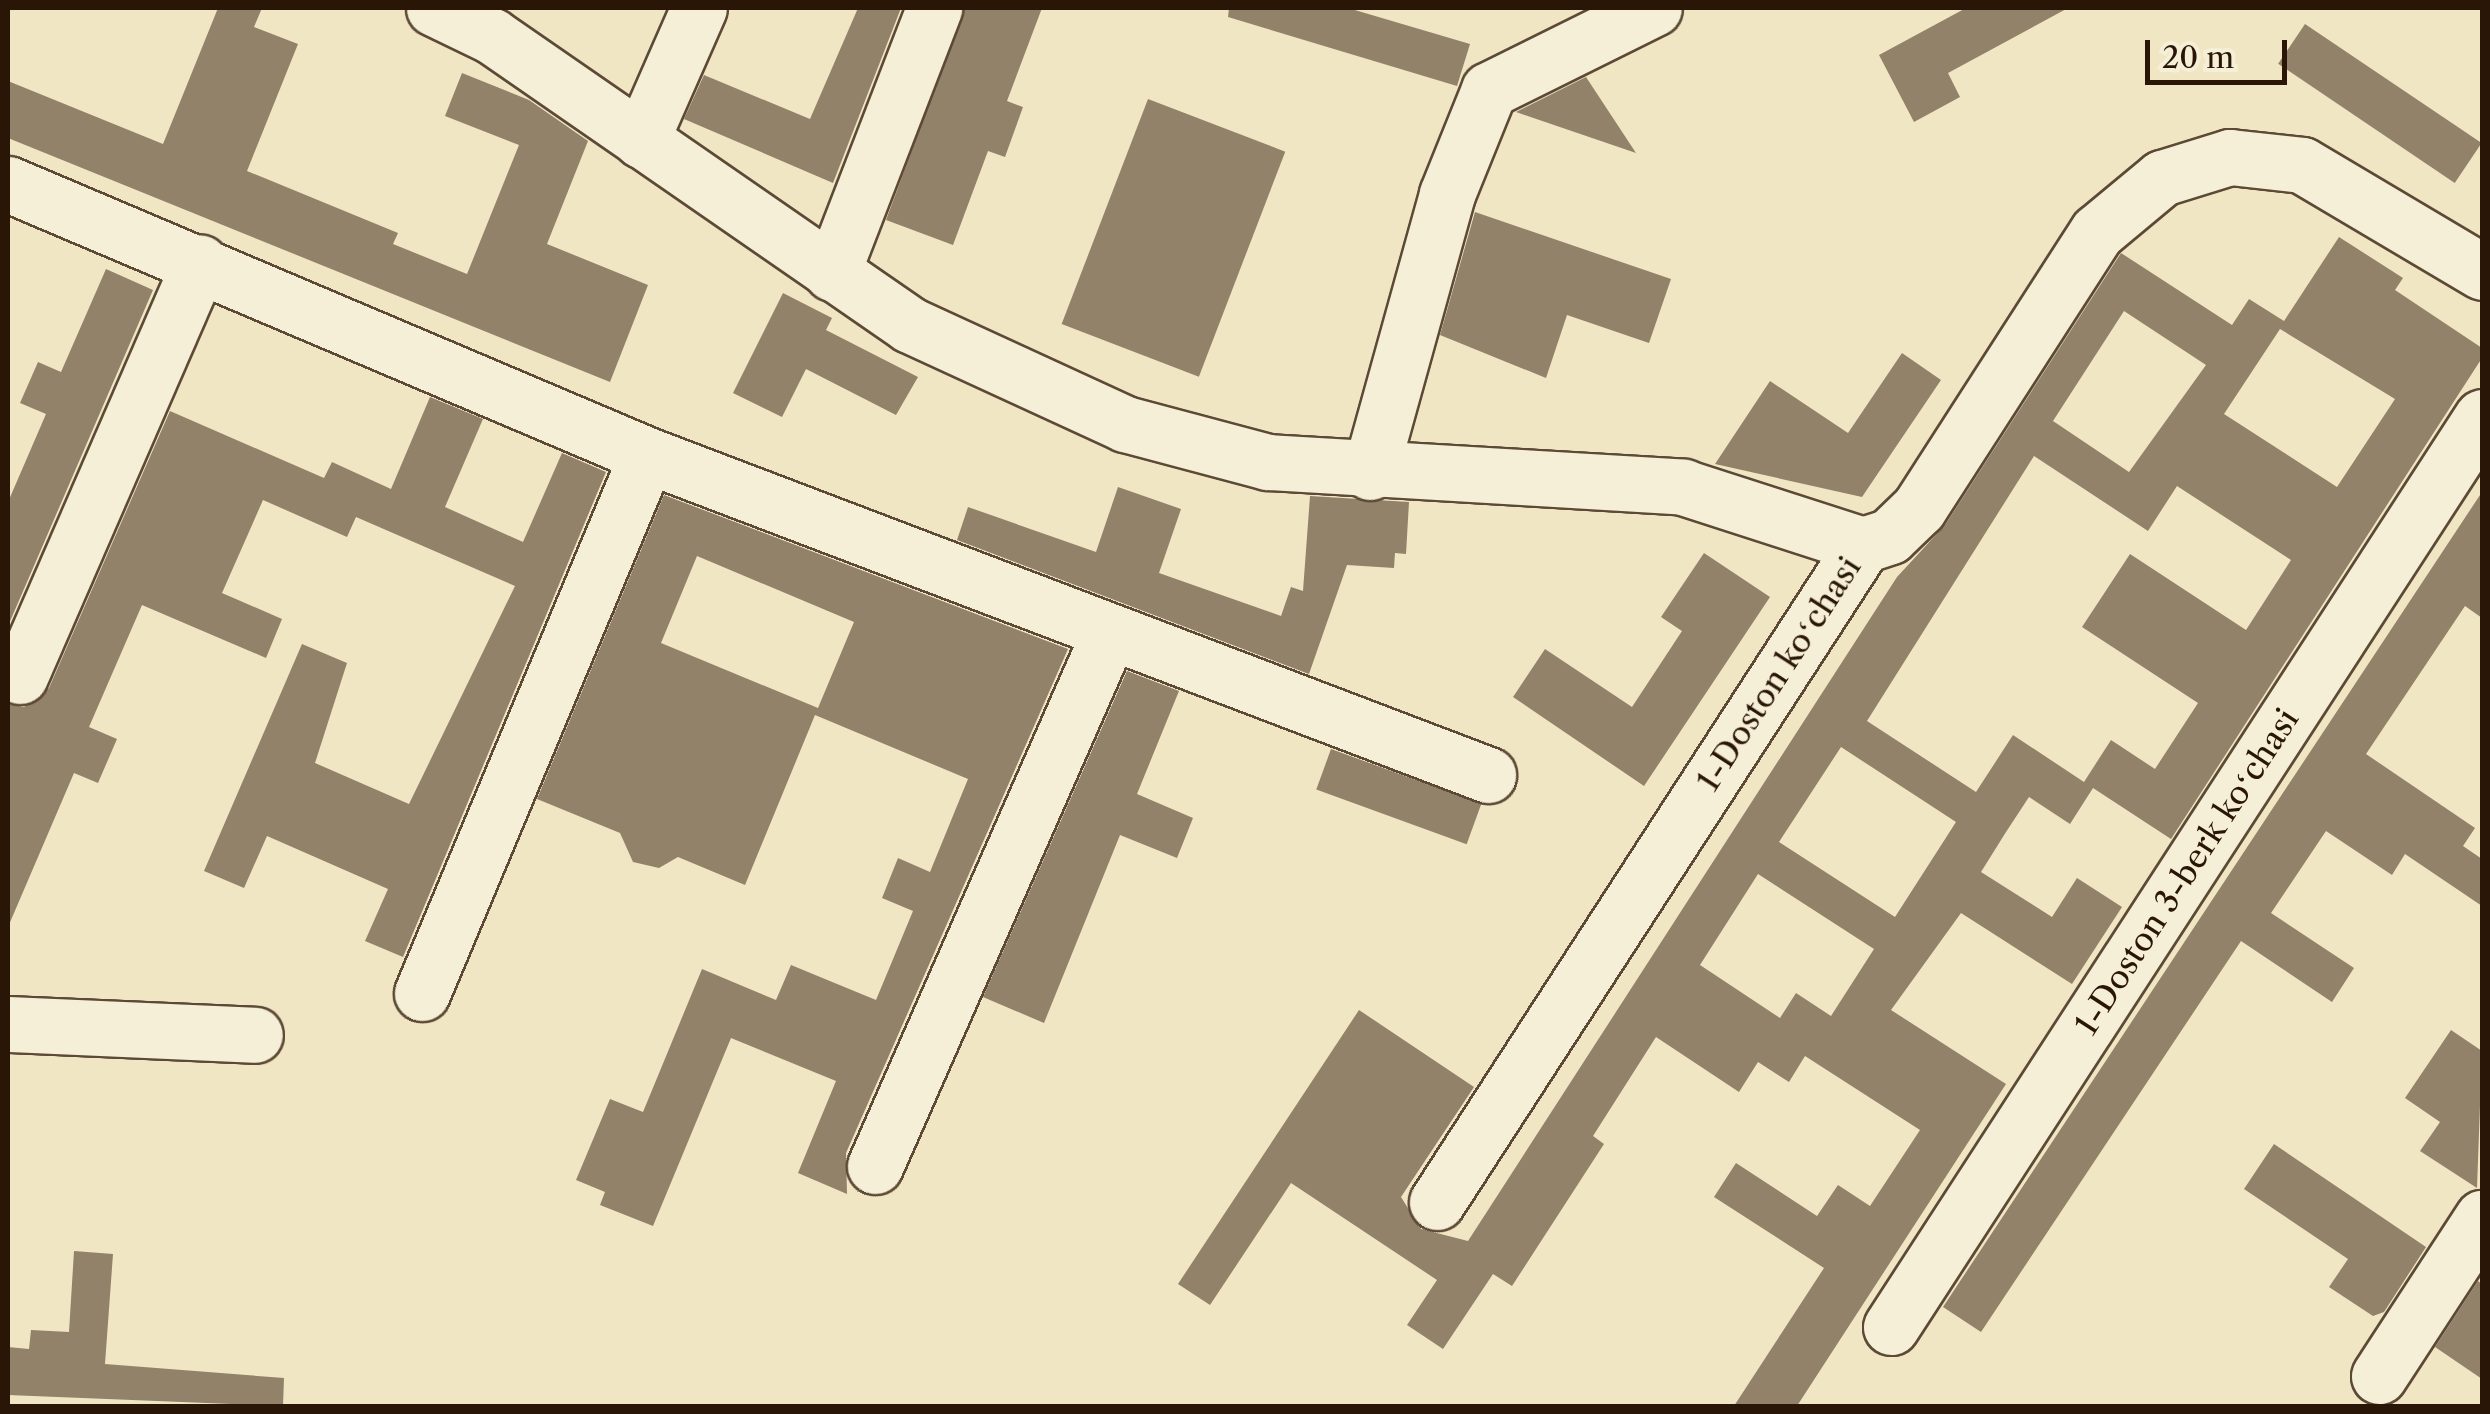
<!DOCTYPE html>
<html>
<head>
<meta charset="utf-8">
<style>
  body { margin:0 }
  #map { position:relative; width:2490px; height:1414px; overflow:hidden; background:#f1e6c3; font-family:"Libre Caslon Text",serif }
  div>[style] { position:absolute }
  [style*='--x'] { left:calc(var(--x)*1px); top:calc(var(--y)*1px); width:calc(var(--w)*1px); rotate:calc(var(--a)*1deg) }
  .building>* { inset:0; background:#918269; transform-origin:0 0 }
  .roads { filter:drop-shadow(2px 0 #5c4a36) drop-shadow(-2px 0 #5c4a36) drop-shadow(0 2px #5c4a36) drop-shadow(0 -2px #5c4a36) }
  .minor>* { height:55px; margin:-27.5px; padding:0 27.5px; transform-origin:27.5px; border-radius:27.5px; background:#f6efd8 }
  span { translate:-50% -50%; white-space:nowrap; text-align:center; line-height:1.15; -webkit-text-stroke:10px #f6efd8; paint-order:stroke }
  .street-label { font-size:32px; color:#2a1607 }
  .frame { position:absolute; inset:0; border:10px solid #2a1607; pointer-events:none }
  .scale { position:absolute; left:2145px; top:40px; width:142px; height:45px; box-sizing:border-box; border:5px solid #2a1607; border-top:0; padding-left:12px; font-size:30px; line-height:35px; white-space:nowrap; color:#2a1607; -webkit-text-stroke:8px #f6efd8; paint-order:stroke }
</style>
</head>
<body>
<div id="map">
  <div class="building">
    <div style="clip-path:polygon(218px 8px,262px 8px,254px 27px,298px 44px,247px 171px,398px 233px,393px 244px,467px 274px,519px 145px,445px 116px,462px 73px,529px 100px,588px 141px,547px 244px,648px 285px,610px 382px,8px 138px,8px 81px,163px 144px)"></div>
    <div style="clip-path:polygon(858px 8px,901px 8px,833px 183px,684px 119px,704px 75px,810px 119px)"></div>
    <div style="clip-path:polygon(965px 8px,1042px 8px,1007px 101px,1023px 107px,1005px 157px,988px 151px,953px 245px,886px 220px)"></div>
    <div style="clip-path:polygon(1229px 8px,1348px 8px,1470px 44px,1457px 86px,1228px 17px)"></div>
    <div style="clip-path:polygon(1966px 8px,2068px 8px,1948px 73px,1960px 97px,1914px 122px,1879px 55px)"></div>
    <div style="left:2305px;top:24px;width:213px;height:48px;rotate:34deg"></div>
    <div style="clip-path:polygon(1586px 77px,1636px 153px,1516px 112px)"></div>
    <div style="left:1148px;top:99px;width:147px;height:241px;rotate:21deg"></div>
    <div style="clip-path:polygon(1475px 212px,1671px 279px,1649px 343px,1567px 315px,1546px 378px,1440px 335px)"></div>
    <div style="clip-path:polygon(evenodd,2339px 237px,2403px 278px,2395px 290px,2482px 348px,2482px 358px,2171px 839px,2093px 788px,2070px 824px,2029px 797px,2006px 832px,1981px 872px,2052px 917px,2077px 878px,2122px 907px,2072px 984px,1961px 913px,1891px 1010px,2006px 1084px,1797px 1406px,1734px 1406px,1824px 1268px,1714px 1197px,1736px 1163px,1817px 1216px,1838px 1185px,1870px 1206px,1920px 1130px,1805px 1056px,1789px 1082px,1758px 1062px,1739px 1092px,1656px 1037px,1593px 1136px,1604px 1144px,1512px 1286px,1493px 1274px,1443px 1349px,1407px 1325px,1437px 1280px,1291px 1183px,1210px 1305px,1178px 1284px,1359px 1010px,1474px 1087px,1401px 1197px,1421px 1229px,1468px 1241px,1897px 577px,1945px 525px,2121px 253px,2232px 325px,2249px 299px,2284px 321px,2339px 237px,2124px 311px,2206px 365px,2129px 472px,2053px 421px,2124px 311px,2339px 237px,2280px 329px,2395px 399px,2337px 487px,2224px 414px,2280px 329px,2339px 237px,2034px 456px,2148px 531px,2177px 486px,2291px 560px,2246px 630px,2130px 554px,2082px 627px,2198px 703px,2155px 769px,2111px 740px,2084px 782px,2013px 735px,1976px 792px,1867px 721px,2034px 456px,2339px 237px,1841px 747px,1956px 822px,1895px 917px,1779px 842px,1841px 747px,2339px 237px,1758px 874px,1874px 949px,1831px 1016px,1796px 993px,1780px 1018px,1700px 965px,1758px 874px)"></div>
    <div style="clip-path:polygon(106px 269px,153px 290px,8px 626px,8px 502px,46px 414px,20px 403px,38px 362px,61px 372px)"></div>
    <div style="clip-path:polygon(783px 293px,832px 318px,826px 330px,918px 377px,896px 415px,806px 369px,782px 417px,733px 393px)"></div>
    <div style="clip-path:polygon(1902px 353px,1941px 380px,1862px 497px,1715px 464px,1770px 381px,1848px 433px)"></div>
    <div style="clip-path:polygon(430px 397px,483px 419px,445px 507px,523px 542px,562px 453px,606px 472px,403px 957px,365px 941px,388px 889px,267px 836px,244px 888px,204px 871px,302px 644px,347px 663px,315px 763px,409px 804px,515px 586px,356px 517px,347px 537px,263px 500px,222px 593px,282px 619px,266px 658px,142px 605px,89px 727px,117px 739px,98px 783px,74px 773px,8px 927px,8px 704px,24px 707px,49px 688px,170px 411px,324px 478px,332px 462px,391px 489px)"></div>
    <div style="clip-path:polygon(1118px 487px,1181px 509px,1159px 573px,1281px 616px,1291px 587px,1303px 591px,1310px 496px,1409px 502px,1406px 554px,1395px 553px,1394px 568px,1347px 565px,1309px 674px,957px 540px,968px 507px,1096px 552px)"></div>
    <div style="clip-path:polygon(2482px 492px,2482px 618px,2465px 606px,2366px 754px,2475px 828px,2463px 846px,2482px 859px,2482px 906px,2405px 854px,2392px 875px,2326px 831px,2271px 913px,2354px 968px,2332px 1002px,2241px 941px,1981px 1332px,1943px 1307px)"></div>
    <div style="clip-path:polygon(evenodd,664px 495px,1068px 649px,846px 1153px,847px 1194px,798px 1173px,836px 1081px,731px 1038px,653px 1226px,600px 1205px,605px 1192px,576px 1180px,610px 1099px,643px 1112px,702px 969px,776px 1000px,791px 965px,876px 1000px,913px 911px,882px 898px,898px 858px,930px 872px,968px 779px,815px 715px,745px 885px,678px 857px,659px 868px,633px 862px,620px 833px,537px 799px,664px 495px,697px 556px,854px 622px,818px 708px,661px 643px,697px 556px)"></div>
    <div style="clip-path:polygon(1704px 553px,1770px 597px,1644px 786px,1513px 697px,1545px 649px,1632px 707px,1682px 631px,1661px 617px)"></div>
    <div style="clip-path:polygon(1127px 671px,1179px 691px,1137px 794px,1193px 818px,1177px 858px,1120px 835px,1044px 1023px,983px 997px)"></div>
    <div style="left:1331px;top:749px;width:160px;height:43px;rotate:20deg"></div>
    <div style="clip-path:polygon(2451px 1030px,2482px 1051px,2477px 1188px,2420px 1151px,2440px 1122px,2405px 1098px)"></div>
    <div style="clip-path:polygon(2274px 1144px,2426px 1247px,2384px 1312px,2373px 1316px,2329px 1287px,2348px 1259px,2244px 1189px)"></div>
    <div style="clip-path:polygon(74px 1251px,113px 1254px,105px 1364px,284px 1378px,283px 1406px,8px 1395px,8px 1347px,29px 1349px,31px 1330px,69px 1332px)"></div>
    <div style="clip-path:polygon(2478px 1281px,2482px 1284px,2482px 1379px,2435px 1347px)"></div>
  </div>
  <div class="roads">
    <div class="minor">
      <div style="--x:434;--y:8;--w:64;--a:25.8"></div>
      <div style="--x:492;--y:36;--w:508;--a:34.66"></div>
      <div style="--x:910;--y:325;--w:237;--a:24.7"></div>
      <div style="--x:1125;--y:424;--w:148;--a:14.9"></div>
      <div style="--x:1268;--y:462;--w:416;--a:3.4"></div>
      <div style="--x:1683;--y:487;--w:189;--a:17.9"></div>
      <div style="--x:641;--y:140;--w:144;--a:-66.3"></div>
      <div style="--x:8;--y:184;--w:694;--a:22.98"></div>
      <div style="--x:647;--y:455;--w:900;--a:20.83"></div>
      <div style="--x:832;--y:273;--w:284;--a:-68.9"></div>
      <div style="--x:1370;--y:472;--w:288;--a:-74.5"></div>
      <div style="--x:1447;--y:194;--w:112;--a:-68"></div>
      <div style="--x:1489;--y:90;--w:184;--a:-26.4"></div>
      <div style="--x:20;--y:676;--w:451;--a:-66.5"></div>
      <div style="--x:422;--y:993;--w:583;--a:-67.3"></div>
      <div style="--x:8;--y:1024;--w:247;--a:2.5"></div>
      <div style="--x:875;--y:1166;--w:579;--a:-66.27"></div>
      <div style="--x:1437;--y:1202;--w:783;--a:-57.04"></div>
      <div style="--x:1863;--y:545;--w:28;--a:-18"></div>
      <div style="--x:1890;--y:536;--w:40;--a:-44"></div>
      <div style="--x:1919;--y:508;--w:328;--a:-57.2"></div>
      <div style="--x:2097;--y:232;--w:85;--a:-39.7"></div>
      <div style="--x:2162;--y:178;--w:71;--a:-17.2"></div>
      <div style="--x:2230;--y:157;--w:72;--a:6.3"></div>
      <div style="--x:2302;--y:165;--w:209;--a:30.7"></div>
      <div style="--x:1891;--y:1327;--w:1085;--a:-57"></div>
      <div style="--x:2379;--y:1376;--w:189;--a:-56.9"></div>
    </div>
  </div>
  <div class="street-label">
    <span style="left:1779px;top:674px;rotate:-57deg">1-Doston koʻchasi</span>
    <span style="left:2187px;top:872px;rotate:-57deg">1-Doston 3-berk koʻchasi</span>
  </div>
  <div class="frame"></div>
  <div class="scale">20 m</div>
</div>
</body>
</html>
